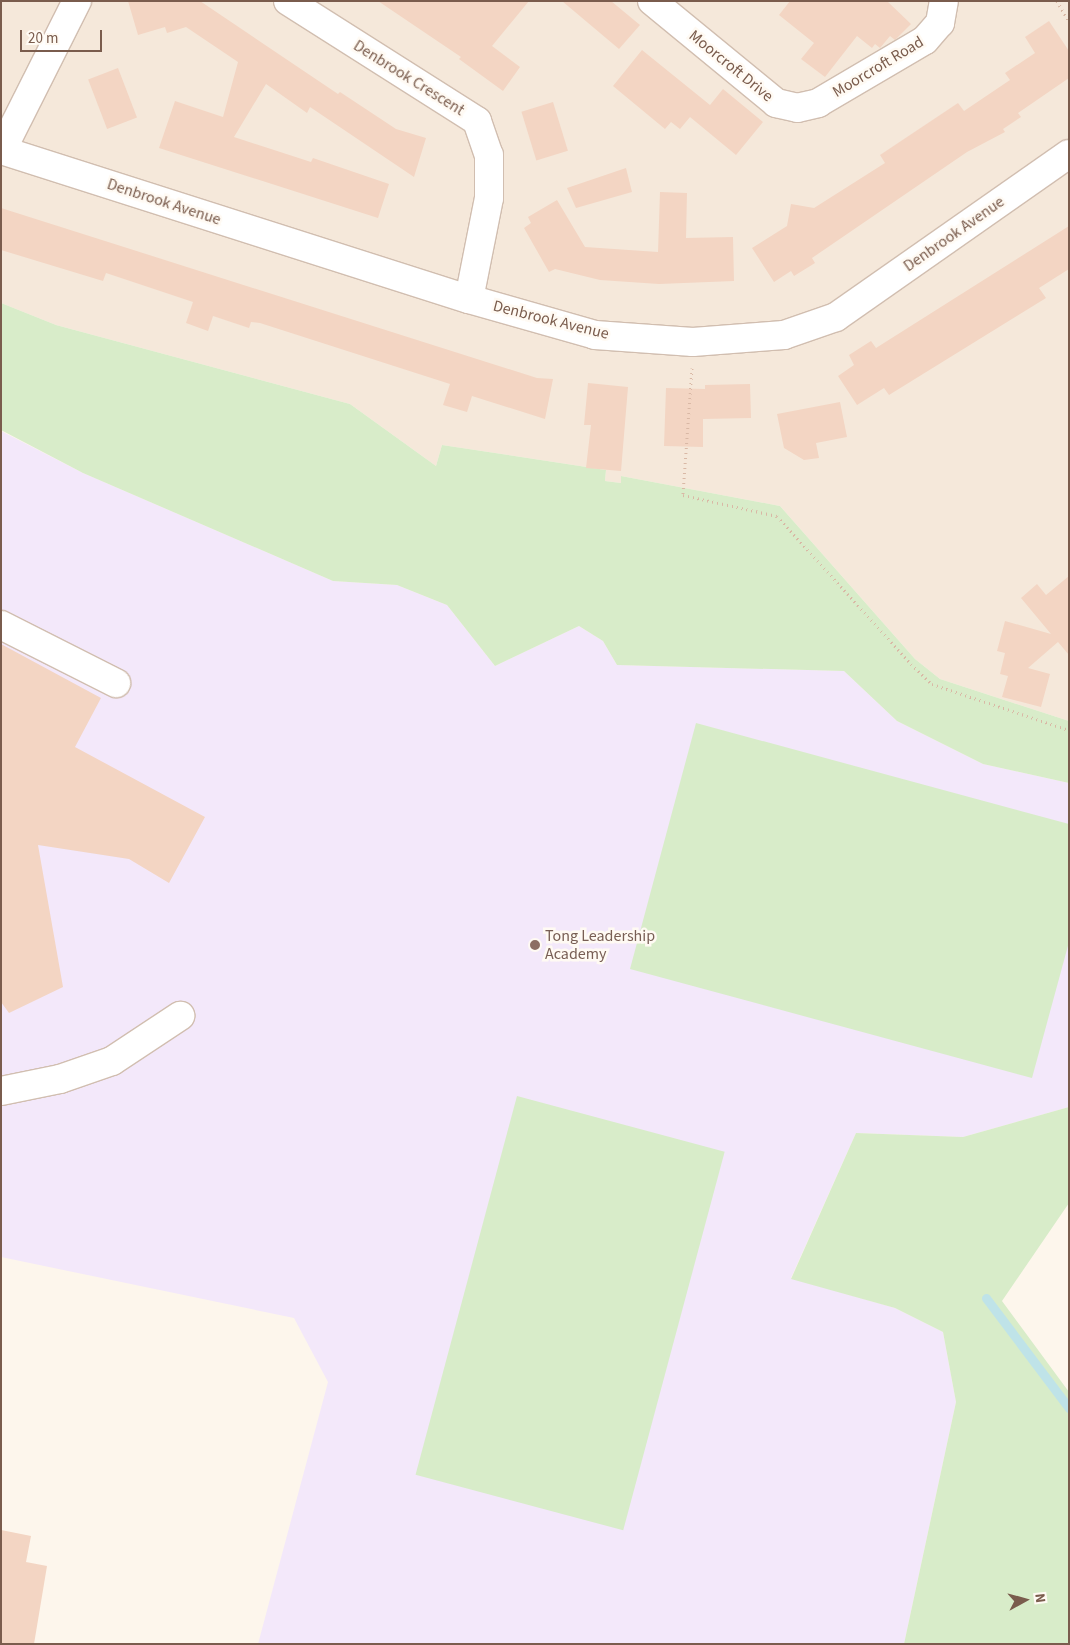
<!DOCTYPE html>
<html>
<head>
<meta charset="utf-8">
<style>
  body { margin:0 }
  #map { position:relative; width:1070px; height:1645px; overflow:hidden; background:#fdf6ec; font-family:"Source Sans 3",sans-serif }
  div>[style] { position:absolute }
  [style*='--x'] { left:calc(var(--x)*1px); top:calc(var(--y)*1px); width:calc(var(--w)*1px); rotate:calc(var(--a)*1deg) }
  .residential>* { inset:0; background:#f5e8da }
  .education>* { inset:0; background:#f3e8fa }
  .green>* { inset:0; background:#d8ecc9; transform-origin:0 0 }
  .stream>* { height:9px; margin:-4.5px; padding:0 4.5px; transform-origin:4.5px; border-radius:4.5px; background:#bfe3e8 }
  .building>* { inset:0; background:#f3d5c3; transform-origin:0 0 }
  .path>* { height:3px; margin-top:-1.5px; transform-origin:0; background:repeating-linear-gradient(90deg,#d9b8a5 0 1px,transparent 0 5px) }
  .roads { filter:drop-shadow(1px 0 #d1beb0) drop-shadow(-1px 0 #d1beb0) drop-shadow(0 1px #d1beb0) drop-shadow(0 -1px #d1beb0) }
  .minor>* { height:28px; margin:-14px; padding:0 14px; transform-origin:14px; border-radius:14px; background:#fff }
  .dots>* { width:14px; height:14px; translate:-50% -50%; box-sizing:border-box; border:2px solid #fffaf3; border-radius:50% }
  span { translate:-50% -50%; white-space:nowrap; text-align:center; line-height:1.15; -webkit-text-stroke:5px #fffaf3; paint-order:stroke }
  .street-label { font-size:16px; color:#7a5c4d }
  .education-label { font-size:16px; color:#785e54 }
  .left { translate:0 -50%; text-align:left }
  .frame { position:absolute; inset:0; border:2px solid #7a5c4d; pointer-events:none }
  .north { position:absolute; left:1000px; top:1575px; width:50px; height:50px; -webkit-text-stroke:4px #fffaf3; paint-order:stroke; rotate:83deg; font-size:14px; font-weight:700; line-height:20px; text-align:center; color:#7a5c4d }
  .north::after { content:''; display:block; margin:auto; width:18px; height:22px; background:#7a5c4d; clip-path:polygon(50% 0,100% 100%,50% 72%,0 100%) }
  .scale { position:absolute; left:20px; top:30px; width:82px; height:22px; box-sizing:border-box; border:2px solid #7a5c4d; border-top:0; padding-left:6px; font-size:15px; line-height:18px; white-space:nowrap; color:#7a5c4d; -webkit-text-stroke:4px #fffaf3; paint-order:stroke }
</style>
</head>
<body>
<div id="map">
  <div class="residential">
    <div style="clip-path:polygon(1px 1px,1069px 1px,1069px 721px,940px 679px,915px 659px,780px 506px,621px 476px,621px 483px,605px 481px,606px 470px,442px 445px,436px 466px,350px 404px,56px 325px,1px 303px)"></div>
  </div>
  <div class="education">
    <div style="clip-path:polygon(1px 431px,83px 473px,333px 581px,397px 585px,447px 605px,495px 666px,579px 626px,603px 641px,617px 665px,844px 671px,897px 721px,983px 764px,1069px 783px,1069px 1107px,963px 1137px,856px 1133px,791px 1278px,895px 1308px,943px 1332px,956px 1402px,904px 1644px,258px 1644px,328px 1382px,294px 1318px,1px 1257px)"></div>
  </div>
  <div class="green">
    <div style="clip-path:polygon(1px 303px,56px 325px,350px 404px,436px 466px,442px 445px,606px 470px,605px 481px,621px 483px,621px 476px,780px 506px,915px 659px,940px 679px,1069px 721px,1069px 783px,983px 764px,897px 721px,844px 671px,617px 665px,603px 641px,579px 626px,495px 666px,447px 605px,397px 585px,333px 581px,83px 473px,1px 430px)"></div>
    <div style="clip-path:polygon(696px 723px,1069px 824px,1069px 942px,1032px 1078px,630px 969px)"></div>
    <div style="left:517px;top:1096px;width:215px;height:392px;rotate:15deg"></div>
    <div style="clip-path:polygon(1069px 1107px,1069px 1203px,1002px 1301px,1069px 1392px,1069px 1644px,904px 1644px,956px 1402px,943px 1332px,895px 1308px,791px 1279px,856px 1133px,963px 1137px)"></div>
  </div>
  <div class="stream">
    <div style="--x:986;--y:1298;--w:138;--a:53"></div>
  </div>
  <div class="building">
    <div style="clip-path:polygon(128px 1px,200px 1px,338px 94px,340px 92px,396px 129px,426px 138px,414px 177px,310px 107px,307px 113px,266px 84px,234px 137px,311px 162px,313px 158px,389px 184px,378px 218px,159px 148px,175px 101px,223px 117px,238px 62px,186px 27px,167px 33px,165px 27px,138px 35px)"></div>
    <div style="clip-path:polygon(378px 1px,529px 1px,492px 46px,520px 67px,503px 91px,459px 59px,461px 57px)"></div>
    <div style="clip-path:polygon(562px 1px,611px 1px,640px 25px,619px 49px)"></div>
    <div style="clip-path:polygon(790px 1px,887px 1px,911px 24px,895px 40px,890px 36px,880px 48px,875px 44px,872px 48px,857px 36px,825px 77px,801px 59px,814px 43px,779px 15px)"></div>
    <div style="clip-path:polygon(1049px 21px,1069px 51px,1069px 78px,1018px 113px,1021px 117px,1003px 129px,1005px 132px,967px 152px,812px 258px,815px 263px,794px 276px,791px 271px,774px 282px,752px 248px,787px 226px,791px 204px,814px 208px,885px 163px,880px 155px,958px 103px,964px 111px,1010px 80px,1005px 73px,1035px 53px,1025px 37px)"></div>
    <div style="clip-path:polygon(642px 50px,710px 105px,723px 89px,763px 122px,736px 155px,690px 117px,680px 129px,671px 122px,665px 129px,613px 86px)"></div>
    <div style="left:118px;top:68px;width:53px;height:32px;rotate:69deg"></div>
    <div style="left:553px;top:102px;width:51px;height:33px;rotate:73deg"></div>
    <div style="clip-path:polygon(626px 168px,632px 192px,576px 208px,567px 188px)"></div>
    <div style="clip-path:polygon(660px 192px,687px 193px,686px 238px,733px 237px,734px 281px,659px 284px,600px 280px,555px 269px,549px 272px,524px 228px,531px 223px,528px 217px,557px 200px,585px 247px,658px 252px)"></div>
    <div style="clip-path:polygon(1px 208px,537px 378px,553px 379px,545px 419px,472px 396px,467px 412px,443px 405px,450px 384px,260px 323px,251px 322px,249px 328px,213px 316px,208px 331px,186px 323px,193px 302px,106px 273px,103px 281px,1px 250px)"></div>
    <div style="clip-path:polygon(1069px 226px,1069px 269px,1039px 288px,1046px 298px,889px 395px,884px 388px,857px 405px,838px 376px,854px 365px,849px 355px,871px 341px,876px 348px)"></div>
    <div style="clip-path:polygon(588px 383px,628px 387px,621px 471px,586px 468px,591px 425px,584px 425px)"></div>
    <div style="clip-path:polygon(750px 384px,751px 418px,703px 419px,703px 447px,664px 446px,666px 388px,705px 389px,705px 385px)"></div>
    <div style="clip-path:polygon(840px 402px,847px 437px,816px 443px,819px 458px,804px 460px,784px 448px,777px 414px)"></div>
    <div style="clip-path:polygon(1069px 576px,1069px 655px,1058px 642px,1028px 668px,1050px 674px,1041px 707px,1002px 697px,1008px 676px,1000px 674px,1005px 653px,997px 651px,1005px 621px,1051px 634px,1021px 598px,1037px 584px,1046px 595px)"></div>
    <div style="clip-path:polygon(1px 644px,101px 698px,75px 747px,205px 817px,169px 883px,129px 859px,38px 845px,63px 987px,9px 1013px,1px 1002px)"></div>
    <div style="clip-path:polygon(1px 1530px,31px 1536px,26px 1562px,47px 1566px,34px 1644px,1px 1644px)"></div>
  </div>
  <div class="path">
    <div style="--x:1057;--y:1;--w:24;--a:60"></div>
    <div style="--x:692;--y:368;--w:127;--a:94.1"></div>
    <div style="--x:683;--y:495;--w:96;--a:12.6"></div>
    <div style="--x:777;--y:516;--w:200;--a:47.8"></div>
    <div style="--x:911;--y:664;--w:29;--a:44"></div>
    <div style="--x:932;--y:684;--w:145;--a:18.6"></div>
  </div>
  <div class="roads">
    <div class="minor">
      <div style="--x:288;--y:1;--w:224;--a:32.4"></div>
      <div style="--x:477;--y:121;--w:36;--a:71"></div>
      <div style="--x:489;--y:155;--w:43;--a:90"></div>
      <div style="--x:489;--y:198;--w:103;--a:101.2"></div>
      <div style="--x:652;--y:1;--w:161;--a:39.4"></div>
      <div style="--x:776;--y:103;--w:22;--a:13"></div>
      <div style="--x:797;--y:108;--w:22;--a:-13"></div>
      <div style="--x:818;--y:103;--w:124;--a:-30.5"></div>
      <div style="--x:925;--y:40;--w:23;--a:-49"></div>
      <div style="--x:940;--y:23;--w:22;--a:-80"></div>
      <div style="--x:1;--y:150;--w:491;--a:17.7"></div>
      <div style="--x:469;--y:299;--w:131;--a:15.9"></div>
      <div style="--x:595;--y:335;--w:98;--a:4.1"></div>
      <div style="--x:693;--y:342;--w:91;--a:-4.4"></div>
      <div style="--x:784;--y:335;--w:55;--a:-19.1"></div>
      <div style="--x:836;--y:317;--w:284;--a:-35"></div>
      <div style="--x:2;--y:150;--w:167;--a:-63.3"></div>
      <div style="--x:1;--y:625;--w:129;--a:26.8"></div>
      <div style="--x:1;--y:1091;--w:60;--a:-11.5"></div>
      <div style="--x:60;--y:1079;--w:55;--a:-19.1"></div>
      <div style="--x:112;--y:1061;--w:82;--a:-33.5"></div>
    </div>
  </div>
  <div class="dots">
    <div style="left:535px;top:945px;background:#8d6e63"></div>
  </div>
  <div class="street-label">
    <span style="left:731px;top:66px;rotate:39deg">Moorcroft Drive</span>
    <span style="left:878px;top:67px;rotate:-31deg">Moorcroft Road</span>
    <span style="left:409px;top:78px;rotate:32deg">Denbrook Crescent</span>
    <span style="left:164px;top:202px;rotate:18deg">Denbrook Avenue</span>
    <span style="left:954px;top:234px;rotate:-35deg">Denbrook Avenue</span>
    <span style="left:551px;top:320px;rotate:14deg">Denbrook Avenue</span>
  </div>
  <div class="education-label">
    <span class="left" style="left:545px;top:945px">Tong Leadership<br>Academy</span>
  </div>
  <div class="frame"></div>
  <div class="north">N</div>
  <div class="scale">20 m</div>
</div>
</body>
</html>
